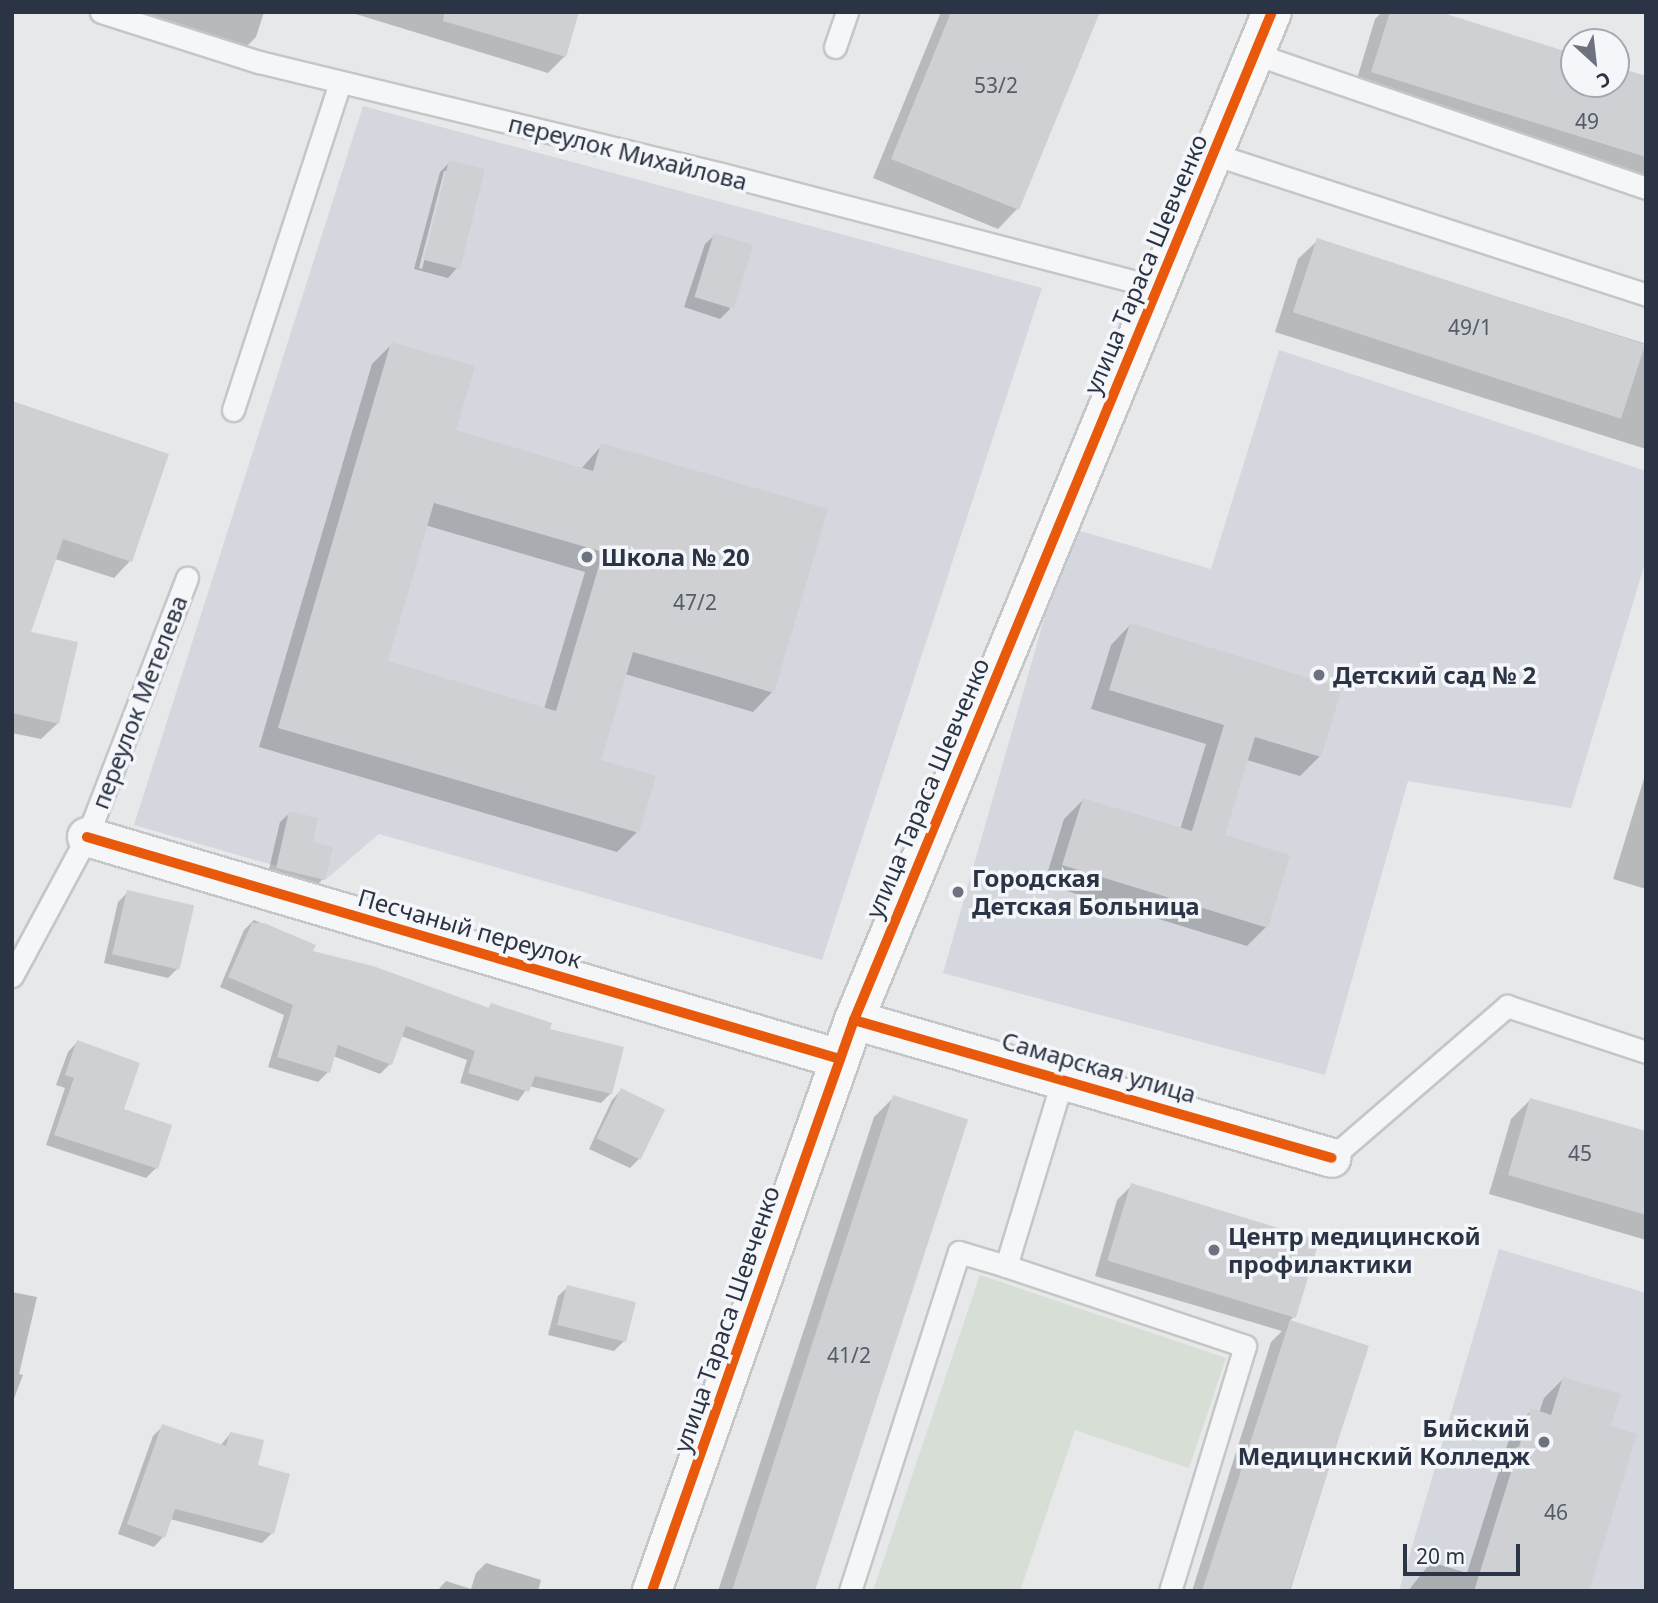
<!DOCTYPE html>
<html>
<head>
<meta charset="utf-8">
<style>
  body { margin:0 }
  #map { position:relative; width:1658px; height:1603px; overflow:hidden; background:#e6e8ea; font-family:"Noto Sans",sans-serif }
  div>[style] { position:absolute }
  [style*='--x'] { left:calc(var(--x)*1px); top:calc(var(--y)*1px); width:calc(var(--w)*1px); rotate:calc(var(--a)*1deg) }
  .built>* { inset:0; background:#d4d7dd }
  .green>* { inset:0; background:#d6ded6 }
  .shadow>* { inset:0; background:#0003 }
  .building>* { inset:0; background:#ced0d3; transform-origin:0 0 }
  .roads { filter:drop-shadow(2px 0 #c4c6c8) drop-shadow(-2px 0 #c4c6c8) drop-shadow(0 2px #c4c6c8) drop-shadow(0 -2px #c4c6c8) }
  .lane>* { height:21px; margin:-10.5px; padding:0 10.5px; transform-origin:10.5px; border-radius:10.5px; background:#f5f6f7 }
  .street>* { height:38px; margin:-19px; padding:0 19px; transform-origin:19px; border-radius:19px; background:#f5f6f7 }
  .secondary>* { height:38px; margin:-19px; padding:0 19px; transform-origin:19px; border-radius:19px; background:#f8f8f8 }
  .cycleway>* { height:10px; margin:-5px; padding:0 5px; transform-origin:5px; border-radius:5px; background:#e8590c }
  .dots>* { width:19px; height:19px; translate:-50% -50%; box-sizing:border-box; border:4px solid #f4f6f9; border-radius:50% }
  span { translate:-50% -50%; white-space:nowrap; text-align:center; line-height:1.15; -webkit-text-stroke:7px #f4f6f9; paint-order:stroke }
  .number-label { font-size:21px; color:#545c69 }
  .number-label span { -webkit-text-stroke-width:0 }
  .street-label { font-size:24px; color:#2b3445 }
  .poi-label { font-size:24px; color:#2b3445; font-weight:700 }
  .left { translate:0 -50%; text-align:left }
  .right { translate:-100% -50%; text-align:right }
  .frame { position:absolute; inset:0; border:14px solid #2b3445; pointer-events:none }
  .north { position:absolute; left:1560px; top:28px; width:70px; height:70px; box-sizing:border-box; background:#f4f6f9; border:2px solid #a4a8b1; border-radius:50%; rotate:153deg; font-size:19px; font-weight:700; line-height:28px; text-align:center; color:#2b3445 }
  .north::after { content:''; display:block; margin:auto; width:24px; height:32px; background:#6c737f; clip-path:polygon(50% 0,100% 100%,50% 72%,0 100%) }
  .scale { position:absolute; left:1403px; top:1544px; width:117px; height:32px; box-sizing:border-box; border:4px solid #2b3445; border-top:0; padding-left:9px; font-size:21px; line-height:24px; white-space:nowrap; color:#2b3445; -webkit-text-stroke:5px #f4f6f9; paint-order:stroke }
</style>
</head>
<body>
<div id="map">
  <div class="built">
    <div style="clip-path:polygon(363px 106px,1042px 288px,822px 960px,379px 834px,325px 880px,134px 825px)"></div>
    <div style="clip-path:polygon(1279px 350px,1646px 471px,1646px 560px,1571px 808px,1408px 781px,1325px 1075px,943px 973px,1070px 528px,1211px 569px)"></div>
    <div style="clip-path:polygon(1499px 1249px,1646px 1293px,1646px 1591px,1399px 1591px)"></div>
  </div>
  <div class="green">
    <div style="clip-path:polygon(980px 1275px,1226px 1358px,1189px 1468px,1075px 1430px,1020px 1591px,873px 1591px)"></div>
  </div>
  <div class="shadow">
    <div style="clip-path:polygon(115px 12px,264px 12px,256px 37px,239px 54px)"></div>
    <div style="clip-path:polygon(349px 12px,578px 12px,565px 56px,548px 73px)"></div>
    <div style="clip-path:polygon(941px 12px,1099px 12px,1017px 209px,998px 229px,873px 178px)"></div>
    <div style="clip-path:polygon(1382px 12px,1435px 12px,1574px 56px,1574px 84px,1616px 84px,1616px 69px,1646px 78px,1646px 183px,1353px 92px,1375px 19px)"></div>
    <div style="clip-path:polygon(evenodd,450px 162px,457px 268px,448px 278px,414px 269px,440px 172px,450px 162px,444px 171px,448px 171px,422px 269px,419px 268px,444px 171px)"></div>
    <div style="clip-path:polygon(715px 235px,730px 309px,720px 319px,684px 307px,705px 244px)"></div>
    <div style="clip-path:polygon(1318px 240px,1646px 344px,1646px 449px,1275px 332px,1298px 259px)"></div>
    <div style="clip-path:polygon(evenodd,392px 344px,454px 432px,581px 469px,602px 445px,772px 692px,753px 712px,625px 674px,599px 761px,637px 832px,617px 852px,259px 747px,372px 364px,392px 344px,425px 525px,585px 572px,544px 709px,385px 663px,425px 525px)"></div>
    <div style="clip-path:polygon(12px 403px,167px 455px,130px 561px,114px 578px,55px 559px,29px 633px,58px 723px,41px 739px,12px 733px)"></div>
    <div style="clip-path:polygon(1130px 625px,1320px 756px,1300px 776px,1247px 760px,1223px 836px,1266px 927px,1247px 946px,1044px 884px,1064px 819px,1083px 800px,1180px 830px,1206px 744px,1091px 709px,1111px 645px)"></div>
    <div style="clip-path:polygon(1646px 772px,1646px 889px,1613px 879px)"></div>
    <div style="clip-path:polygon(290px 813px,311px 843px,323px 879px,313px 889px,267px 878px,280px 822px)"></div>
    <div style="clip-path:polygon(128px 892px,178px 968px,168px 978px,104px 963px,118px 902px)"></div>
    <div style="clip-path:polygon(254px 920px,313px 946px,311px 952px,487px 1010px,491px 1005px,548px 1030px,611px 1093px,601px 1103px,529px 1086px,518px 1101px,460px 1083px,467px 1060px,401px 1036px,390px 1064px,380px 1074px,333px 1056px,328px 1072px,318px 1082px,268px 1067px,284px 1015px,220px 987px,244px 930px)"></div>
    <div style="clip-path:polygon(77px 1042px,121px 1110px,170px 1126px,156px 1168px,146px 1178px,46px 1145px,65px 1088px,56px 1085px,68px 1052px)"></div>
    <div style="clip-path:polygon(621px 1090px,640px 1158px,630px 1168px,589px 1149px,612px 1100px)"></div>
    <div style="clip-path:polygon(894px 1097px,810px 1591px,718px 1591px,874px 1117px)"></div>
    <div style="clip-path:polygon(1530px 1100px,1646px 1133px,1646px 1240px,1489px 1194px,1511px 1119px)"></div>
    <div style="clip-path:polygon(1132px 1185px,1295px 1315px,1289px 1322px,1367px 1347px,1290px 1591px,1192px 1591px,1271px 1342px,1282px 1331px,1095px 1276px,1117px 1200px)"></div>
    <div style="clip-path:polygon(568px 1287px,624px 1341px,614px 1351px,548px 1335px,558px 1296px)"></div>
    <div style="clip-path:polygon(12px 1292px,37px 1297px,19px 1374px,23px 1375px,12px 1404px)"></div>
    <div style="clip-path:polygon(1563px 1379px,1609px 1427px,1587px 1591px,1408px 1591px,1431px 1562px,1467px 1573px,1512px 1430px,1532px 1410px,1539px 1413px,1544px 1398px)"></div>
    <div style="clip-path:polygon(163px 1426px,220px 1446px,230px 1434px,256px 1466px,272px 1533px,262px 1543px,170px 1519px,163px 1537px,154px 1547px,118px 1534px,153px 1436px)"></div>
    <div style="clip-path:polygon(486px 1563px,541px 1580px,538px 1591px,437px 1591px,446px 1581px,471px 1589px,476px 1573px)"></div>
  </div>
  <div class="building">
    <div style="clip-path:polygon(444px 12px,579px 12px,566px 57px,443px 21px)"></div>
    <div style="clip-path:polygon(951px 12px,1100px 12px,1019px 210px,891px 159px)"></div>
    <div style="clip-path:polygon(1390px 12px,1440px 12px,1574px 54px,1574px 84px,1616px 84px,1616px 67px,1646px 76px,1646px 157px,1371px 72px)"></div>
    <div style="left:449px;top:160px;width:37px;height:103px;rotate:14deg"></div>
    <div style="left:714px;top:233px;width:41px;height:67px;rotate:17deg"></div>
    <div style="left:1317px;top:238px;width:345px;height:78px;rotate:18deg"></div>
    <div style="clip-path:polygon(evenodd,391px 342px,475px 366px,456px 430px,593px 471px,601px 443px,828px 509px,774px 693px,633px 652px,601px 760px,656px 776px,639px 833px,278px 728px,391px 342px,434px 503px,603px 552px,556px 711px,388px 661px,434px 503px)"></div>
    <div style="clip-path:polygon(12px 401px,169px 454px,132px 562px,63px 539px,31px 632px,78px 642px,59px 724px,12px 713px)"></div>
    <div style="clip-path:polygon(1130px 623px,1342px 688px,1321px 757px,1255px 737px,1225px 835px,1290px 855px,1268px 928px,1062px 865px,1083px 798px,1192px 831px,1224px 725px,1109px 690px)"></div>
    <div style="clip-path:polygon(289px 811px,318px 818px,313px 842px,333px 847px,325px 880px,276px 868px)"></div>
    <div style="left:127px;top:890px;width:69px;height:66px;rotate:13deg"></div>
    <div style="clip-path:polygon(252px 923px,264px 923px,316px 945px,313px 951px,373px 966px,489px 1008px,491px 1003px,552px 1023px,550px 1029px,624px 1047px,612px 1094px,535px 1076px,529px 1092px,468px 1073px,475px 1051px,406px 1026px,392px 1065px,338px 1045px,330px 1073px,277px 1057px,293px 1005px,228px 977px)"></div>
    <div style="clip-path:polygon(77px 1040px,140px 1063px,124px 1109px,172px 1125px,158px 1169px,54px 1135px,74px 1078px,65px 1075px)"></div>
    <div style="left:621px;top:1088px;width:49px;height:56px;rotate:26deg"></div>
    <div style="left:893px;top:1095px;width:79px;height:522px;rotate:18deg"></div>
    <div style="clip-path:polygon(1530px 1098px,1646px 1131px,1646px 1215px,1508px 1175px)"></div>
    <div style="left:1131px;top:1183px;width:197px;height:81px;rotate:17deg"></div>
    <div style="left:567px;top:1285px;width:71px;height:41px;rotate:14deg"></div>
    <div style="left:1290px;top:1320px;width:83px;height:284px;rotate:18deg"></div>
    <div style="clip-path:polygon(1563px 1377px,1621px 1394px,1611px 1426px,1637px 1434px,1589px 1591px,1474px 1591px,1531px 1408px,1551px 1415px)"></div>
    <div style="clip-path:polygon(162px 1424px,226px 1446px,230px 1432px,264px 1440px,258px 1465px,290px 1474px,274px 1534px,175px 1509px,165px 1538px,127px 1524px)"></div>
  </div>
  <div class="roads">
    <div class="lane">
      <div style="--x:101;--y:12;--w:166;--a:17.6"></div>
      <div style="--x:259;--y:62;--w:476;--a:13.6"></div>
      <div style="--x:722;--y:174;--w:449;--a:14.6"></div>
      <div style="--x:835;--y:47;--w:37;--a:-71"></div>
      <div style="--x:1255;--y:54;--w:413;--a:18.9"></div>
      <div style="--x:1213;--y:154;--w:455;--a:18"></div>
      <div style="--x:233;--y:410;--w:345;--a:-71.9"></div>
      <div style="--x:12;--y:976;--w:158;--a:-61.7"></div>
      <div style="--x:87;--y:837;--w:278;--a:-68.9"></div>
      <div style="--x:1331;--y:1158;--w:233;--a:-40.8"></div>
      <div style="--x:1507;--y:1006;--w:146;--a:18.3"></div>
      <div style="--x:1006;--y:1266;--w:252;--a:18.5"></div>
      <div style="--x:1245;--y:1346;--w:256;--a:107"></div>
      <div style="--x:850;--y:1591;--w:356;--a:-72.2"></div>
      <div style="--x:959;--y:1252;--w:49;--a:16.6"></div>
      <div style="--x:1006;--y:1266;--w:196;--a:-73.1"></div>
    </div>
    <div class="street">
      <div style="--x:87;--y:837;--w:785;--a:16.43"></div>
      <div style="--x:854;--y:1020;--w:497;--a:16.1"></div>
    </div>
    <div class="secondary">
      <div style="--x:652;--y:1591;--w:606;--a:-70.52"></div>
      <div style="--x:854;--y:1020;--w:1091;--a:-67.48"></div>
    </div>
  </div>
  <div class="cycleway">
    <div style="--x:87;--y:837;--w:785;--a:16.43"></div>
    <div style="--x:854;--y:1020;--w:497;--a:16.1"></div>
    <div style="--x:652;--y:1591;--w:606;--a:-70.52"></div>
    <div style="--x:854;--y:1020;--w:1091;--a:-67.48"></div>
  </div>
  <div class="dots">
    <div style="left:587px;top:557px;background:#6c737f"></div>
    <div style="left:1319px;top:675px;background:#6c737f"></div>
    <div style="left:958px;top:892px;background:#6c737f"></div>
    <div style="left:1214px;top:1250px;background:#6c737f"></div>
    <div style="left:1544px;top:1442px;background:#6c737f"></div>
  </div>
  <div class="number-label">
    <span style="left:996px;top:85px">53/2</span>
    <span style="left:1587px;top:121px">49</span>
    <span style="left:1470px;top:327px">49/1</span>
    <span style="left:695px;top:602px">47/2</span>
    <span style="left:1580px;top:1153px">45</span>
    <span style="left:849px;top:1355px">41/2</span>
    <span style="left:1556px;top:1512px">46</span>
  </div>
  <div class="street-label">
    <span style="left:628px;top:152px;rotate:14deg">переулок Михайлова</span>
    <span style="left:1145px;top:264px;rotate:-67deg">улица Тараса Шевченко</span>
    <span style="left:139px;top:702px;rotate:-69deg">переулок Метелева</span>
    <span style="left:927px;top:788px;rotate:-67deg">улица Тараса Шевченко</span>
    <span style="left:470px;top:928px;rotate:16deg">Песчаный переулок</span>
    <span style="left:1099px;top:1067px;rotate:16deg">Самарская улица</span>
    <span style="left:726px;top:1319px;rotate:-71deg">улица Тараса Шевченко</span>
  </div>
  <div class="poi-label">
    <span class="left" style="left:601px;top:557px">Школа № 20</span>
    <span class="left" style="left:1333px;top:675px">Детский сад № 2</span>
    <span class="left" style="left:972px;top:892px">Городская<br>Детская Больница</span>
    <span class="left" style="left:1228px;top:1250px">Центр медицинской<br>профилактики</span>
    <span class="right" style="left:1530px;top:1442px">Бийский<br>Медицинский Колледж</span>
  </div>
  <div class="frame"></div>
  <div class="north">С</div>
  <div class="scale">20 m</div>
</div>
</body>
</html>
